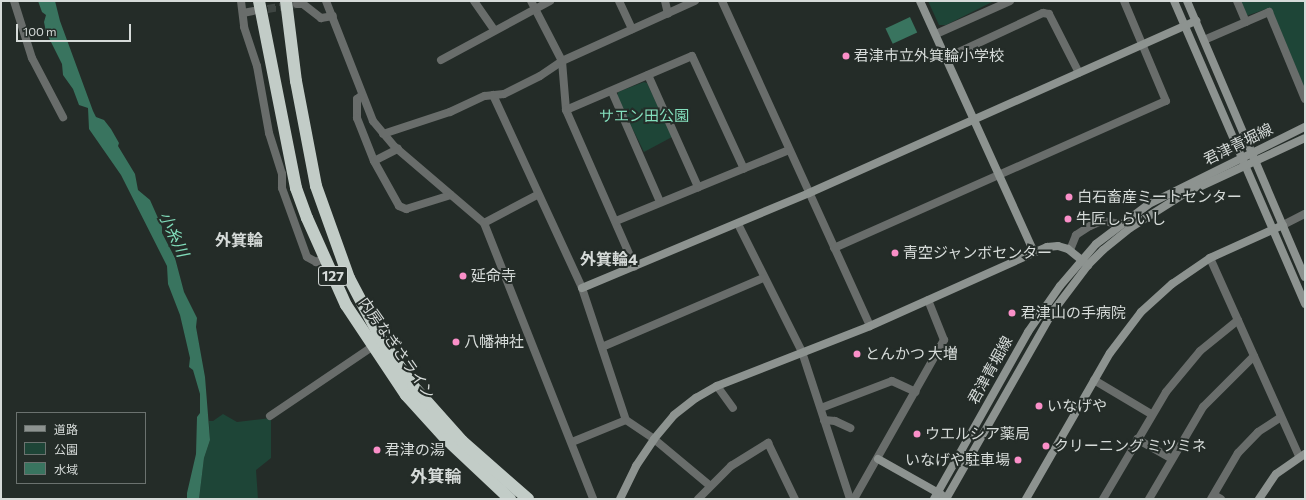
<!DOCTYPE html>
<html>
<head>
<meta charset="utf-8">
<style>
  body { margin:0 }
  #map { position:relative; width:1306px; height:500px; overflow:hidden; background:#242c28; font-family:Commissioner,"Noto Sans JP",sans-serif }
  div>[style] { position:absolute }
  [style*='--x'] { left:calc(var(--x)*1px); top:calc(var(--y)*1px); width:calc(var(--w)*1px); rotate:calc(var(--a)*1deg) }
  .green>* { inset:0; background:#1e4537 }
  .water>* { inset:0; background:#39745f; transform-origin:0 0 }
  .street-tunnel>* { height:8px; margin-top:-4px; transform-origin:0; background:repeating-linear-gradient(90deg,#3f4643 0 8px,transparent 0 12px) }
  .street>* { height:8px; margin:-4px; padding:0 4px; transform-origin:4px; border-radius:4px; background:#696d6b }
  .secondary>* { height:8px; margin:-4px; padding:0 4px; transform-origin:4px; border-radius:4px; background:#8d9390 }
  .highway>* { height:12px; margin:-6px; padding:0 6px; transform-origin:6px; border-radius:6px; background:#c2ccc7 }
  .dots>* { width:11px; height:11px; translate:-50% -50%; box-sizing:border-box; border:2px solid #242c28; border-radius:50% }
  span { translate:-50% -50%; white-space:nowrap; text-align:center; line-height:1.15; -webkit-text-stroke:4px #242c28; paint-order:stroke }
  .shield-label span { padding:1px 3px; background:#242c28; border:1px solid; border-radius:3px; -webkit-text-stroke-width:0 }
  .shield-label { font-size:14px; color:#d6dbd9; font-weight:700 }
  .poi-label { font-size:15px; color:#d6dbd9 }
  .left { translate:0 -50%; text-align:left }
  .right { translate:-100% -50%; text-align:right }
  .park-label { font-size:15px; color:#84dfbd }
  .street-label { font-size:15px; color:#d6dbd9 }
  .water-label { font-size:16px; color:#80dcba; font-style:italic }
  .neighbourhood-label { font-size:16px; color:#d6dbd9; font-weight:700 }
  .quarter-label { font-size:17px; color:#d6dbd9; font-weight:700 }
  .frame { position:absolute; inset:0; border:2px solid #d6dbd9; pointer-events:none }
  .legend { position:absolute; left:16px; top:412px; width:130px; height:72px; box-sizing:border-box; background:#242c28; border:1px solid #6b726f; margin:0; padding:5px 7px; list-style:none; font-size:12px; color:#d6dbd9 }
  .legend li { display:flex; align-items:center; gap:8px; height:20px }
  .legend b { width:20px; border:1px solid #6b726f }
  .scale { position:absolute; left:16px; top:24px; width:115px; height:18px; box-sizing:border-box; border:2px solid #d6dbd9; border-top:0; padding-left:5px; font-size:12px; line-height:14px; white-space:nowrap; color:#d6dbd9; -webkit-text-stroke:3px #242c28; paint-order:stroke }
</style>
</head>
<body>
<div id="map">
  <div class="green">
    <div style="clip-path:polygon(928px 1px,994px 1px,946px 25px,939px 25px)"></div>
    <div style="clip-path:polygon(1240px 1px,1305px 1px,1305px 89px,1272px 10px,1269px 8px,1246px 16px)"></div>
    <div style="clip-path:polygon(644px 82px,647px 83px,672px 137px,644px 152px,617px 97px,618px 92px)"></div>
    <div style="clip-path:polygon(223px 414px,237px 422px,271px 418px,271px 458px,256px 470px,258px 499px,199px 499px,204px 458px,210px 440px,209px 421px,213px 421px)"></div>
  </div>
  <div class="water">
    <div style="clip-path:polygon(38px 1px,55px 1px,60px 21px,93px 111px,96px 117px,104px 120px,111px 129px,119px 143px,118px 146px,135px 174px,138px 190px,150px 200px,162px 227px,162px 233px,175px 258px,184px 292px,197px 318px,196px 327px,205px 377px,210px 440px,204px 458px,199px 499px,187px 499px,187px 493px,196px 454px,197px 417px,200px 413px,200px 394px,193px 370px,189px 367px,190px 358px,180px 315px,168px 284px,167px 266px,121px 175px,89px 129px,88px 108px,79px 105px,73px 89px,63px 75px,62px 64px,46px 32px,44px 22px,46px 15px,42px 12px)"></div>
    <div style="left:910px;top:17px;width:17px;height:27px;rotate:65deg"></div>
  </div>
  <div class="street-tunnel">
    <div style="--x:256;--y:11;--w:42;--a:-9.7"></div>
  </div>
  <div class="street">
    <div style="--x:14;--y:1;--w:60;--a:72.5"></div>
    <div style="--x:32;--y:58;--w:67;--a:62.3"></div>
    <div style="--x:241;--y:1;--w:26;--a:83"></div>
    <div style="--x:244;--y:27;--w:41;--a:71.6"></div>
    <div style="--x:257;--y:66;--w:68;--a:79.8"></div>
    <div style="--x:269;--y:133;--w:43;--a:72.4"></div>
    <div style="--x:282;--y:174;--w:14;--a:90"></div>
    <div style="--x:282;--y:188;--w:73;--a:70.1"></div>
    <div style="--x:307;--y:257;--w:10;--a:29"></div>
    <div style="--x:316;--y:262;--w:10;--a:-24"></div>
    <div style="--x:326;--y:1;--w:129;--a:68.6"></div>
    <div style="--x:373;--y:121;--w:34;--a:50"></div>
    <div style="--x:395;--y:147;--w:117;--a:40.5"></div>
    <div style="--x:484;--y:223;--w:297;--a:68.4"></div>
    <div style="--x:474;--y:1;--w:35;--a:55"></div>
    <div style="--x:531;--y:1;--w:68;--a:62.7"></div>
    <div style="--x:562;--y:61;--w:49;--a:85.3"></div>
    <div style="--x:566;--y:110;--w:171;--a:66.3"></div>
    <div style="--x:619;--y:1;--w:31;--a:65"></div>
    <div style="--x:665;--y:1;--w:13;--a:77"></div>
    <div style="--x:722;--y:1;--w:357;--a:65.5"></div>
    <div style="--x:1237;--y:1;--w:23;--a:67"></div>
    <div style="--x:297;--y:4;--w:6;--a:0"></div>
    <div style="--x:303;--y:4;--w:23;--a:38"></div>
    <div style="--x:321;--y:18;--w:12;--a:-9"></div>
    <div style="--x:243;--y:13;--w:10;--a:-11"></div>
    <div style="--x:936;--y:34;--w:81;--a:-24"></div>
    <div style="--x:1204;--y:40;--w:71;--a:-23.3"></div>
    <div style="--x:1269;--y:12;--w:94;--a:67.5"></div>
    <div style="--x:946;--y:58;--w:107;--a:-24.9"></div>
    <div style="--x:1043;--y:13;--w:6;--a:9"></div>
    <div style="--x:1049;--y:14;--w:66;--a:63"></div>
    <div style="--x:441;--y:60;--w:124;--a:-28.4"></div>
    <div style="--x:648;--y:75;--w:123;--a:65.9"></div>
    <div style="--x:612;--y:92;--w:120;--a:66.4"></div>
    <div style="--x:362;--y:95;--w:6;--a:141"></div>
    <div style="--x:357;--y:99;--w:19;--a:90"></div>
    <div style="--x:357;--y:118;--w:46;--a:68.4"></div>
    <div style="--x:374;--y:161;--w:51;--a:60.9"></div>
    <div style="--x:399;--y:206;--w:8;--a:23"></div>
    <div style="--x:406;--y:209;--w:47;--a:-17.3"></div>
    <div style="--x:493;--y:95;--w:213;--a:65.2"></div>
    <div style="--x:582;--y:288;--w:139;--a:71.6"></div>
    <div style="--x:626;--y:420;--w:34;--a:34"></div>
    <div style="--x:654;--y:439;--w:72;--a:39.9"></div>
    <div style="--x:566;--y:110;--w:137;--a:-23.2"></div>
    <div style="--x:692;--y:56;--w:124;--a:65.3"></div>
    <div style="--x:383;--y:134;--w:71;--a:-18.2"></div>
    <div style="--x:450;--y:112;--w:38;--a:-25"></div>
    <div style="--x:485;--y:96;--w:19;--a:-6"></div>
    <div style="--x:504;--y:94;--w:40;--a:-26.6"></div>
    <div style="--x:540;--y:76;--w:27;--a:-34"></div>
    <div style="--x:562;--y:61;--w:146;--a:-24.3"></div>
    <div style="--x:374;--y:161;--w:27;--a:-27"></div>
    <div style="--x:616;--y:221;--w:187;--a:-22.3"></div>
    <div style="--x:484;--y:223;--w:60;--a:-27.8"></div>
    <div style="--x:738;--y:224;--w:143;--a:63.4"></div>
    <div style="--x:802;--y:352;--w:155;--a:71.9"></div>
    <div style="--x:1283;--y:225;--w:25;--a:-27"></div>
    <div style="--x:834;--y:248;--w:363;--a:-23.9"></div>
    <div style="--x:1166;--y:101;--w:108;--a:-112.8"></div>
    <div style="--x:1070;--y:250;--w:16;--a:-68"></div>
    <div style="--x:1076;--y:235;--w:17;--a:-33"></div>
    <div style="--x:1090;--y:226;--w:13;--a:-23"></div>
    <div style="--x:1102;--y:221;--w:19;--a:9"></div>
    <div style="--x:1210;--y:258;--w:217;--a:65.8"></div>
    <div style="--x:602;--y:347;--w:175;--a:-23.2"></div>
    <div style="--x:1094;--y:380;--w:66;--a:30.8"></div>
    <div style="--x:717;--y:386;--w:27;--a:54"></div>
    <div style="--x:821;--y:408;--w:76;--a:-20.8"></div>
    <div style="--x:892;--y:381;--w:26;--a:25"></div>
    <div style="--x:270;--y:416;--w:123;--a:-34.1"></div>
    <div style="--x:824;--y:420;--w:11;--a:5"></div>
    <div style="--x:835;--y:421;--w:17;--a:25"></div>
    <div style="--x:1137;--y:439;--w:40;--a:29.7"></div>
    <div style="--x:572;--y:442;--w:58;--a:-22.2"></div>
    <div style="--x:1214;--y:495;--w:8;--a:30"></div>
    <div style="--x:698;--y:499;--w:47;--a:-45"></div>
    <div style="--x:731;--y:466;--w:44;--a:-31.9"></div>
    <div style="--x:768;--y:443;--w:62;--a:64.3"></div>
    <div style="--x:854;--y:499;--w:183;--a:-60.5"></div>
    <div style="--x:944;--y:340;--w:43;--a:-111.8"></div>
    <div style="--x:1103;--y:499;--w:124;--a:-59.5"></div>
    <div style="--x:1166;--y:392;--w:53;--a:-50.3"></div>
    <div style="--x:1200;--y:351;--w:49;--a:-39.2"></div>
    <div style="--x:1149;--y:499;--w:107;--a:-59.6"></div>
    <div style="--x:1203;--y:407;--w:72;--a:-45"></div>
    <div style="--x:1211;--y:499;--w:53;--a:-59.6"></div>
    <div style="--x:1238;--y:453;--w:29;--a:-46"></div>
    <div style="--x:1258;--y:432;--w:27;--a:-33"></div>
  </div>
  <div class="secondary">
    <div style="--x:920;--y:1;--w:276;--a:65.6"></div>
    <div style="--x:1174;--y:1;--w:330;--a:66.6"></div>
    <div style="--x:1187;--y:1;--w:300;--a:66.9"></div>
    <div style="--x:582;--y:288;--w:246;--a:-22.7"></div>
    <div style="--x:809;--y:193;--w:424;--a:-24"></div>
    <div style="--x:878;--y:459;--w:73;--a:29.4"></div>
    <div style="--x:620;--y:499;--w:37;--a:-64"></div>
    <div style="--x:636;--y:466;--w:32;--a:-56"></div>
    <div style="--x:654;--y:439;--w:31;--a:-50"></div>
    <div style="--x:674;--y:415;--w:28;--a:-38"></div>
    <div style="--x:696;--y:398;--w:24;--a:-30"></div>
    <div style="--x:717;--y:386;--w:164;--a:-21.4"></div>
    <div style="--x:870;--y:326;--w:194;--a:-24.1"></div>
    <div style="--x:1047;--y:247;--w:11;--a:-5"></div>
    <div style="--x:1058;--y:246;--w:10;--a:17"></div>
    <div style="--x:1068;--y:249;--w:26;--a:39"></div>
    <div style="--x:934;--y:499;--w:192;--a:-60.6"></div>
    <div style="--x:1028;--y:332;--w:56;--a:-55.2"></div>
    <div style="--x:1060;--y:286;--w:55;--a:-49.4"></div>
    <div style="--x:1096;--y:244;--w:66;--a:-37"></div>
    <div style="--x:1149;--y:204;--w:174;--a:-26.3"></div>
    <div style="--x:946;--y:499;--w:218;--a:-60.3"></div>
    <div style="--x:1054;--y:310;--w:56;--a:-52.9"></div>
    <div style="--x:1088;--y:265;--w:21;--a:-45"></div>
    <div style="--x:1103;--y:250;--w:35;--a:-39"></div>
    <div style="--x:1130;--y:228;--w:64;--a:-32.2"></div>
    <div style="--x:1184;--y:194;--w:133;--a:-24.8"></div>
    <div style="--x:1026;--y:499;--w:168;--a:-60.1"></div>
    <div style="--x:1110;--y:353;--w:51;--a:-52.9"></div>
    <div style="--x:1141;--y:312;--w:42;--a:-42.1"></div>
    <div style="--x:1172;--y:284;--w:46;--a:-34.4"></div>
    <div style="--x:1210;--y:258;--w:80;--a:-24.3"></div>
    <div style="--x:1259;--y:499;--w:30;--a:-56"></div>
    <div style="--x:1276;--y:474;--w:35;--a:-35"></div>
  </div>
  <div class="highway">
    <div style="--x:259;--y:1;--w:191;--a:78.8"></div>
    <div style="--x:296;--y:188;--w:32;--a:70"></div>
    <div style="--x:307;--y:218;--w:95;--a:65.9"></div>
    <div style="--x:346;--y:305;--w:108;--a:56.3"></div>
    <div style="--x:406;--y:395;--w:59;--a:47.7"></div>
    <div style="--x:446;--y:439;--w:88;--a:43.2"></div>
    <div style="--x:286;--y:1;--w:81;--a:82.9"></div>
    <div style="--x:296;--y:81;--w:107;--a:79.2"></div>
    <div style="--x:316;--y:186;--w:98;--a:70.3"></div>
    <div style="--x:349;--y:278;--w:69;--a:62.3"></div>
    <div style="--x:381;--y:339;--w:57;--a:55.8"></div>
    <div style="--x:413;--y:386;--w:74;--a:48.3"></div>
    <div style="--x:462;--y:441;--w:88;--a:41.3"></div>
  </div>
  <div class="dots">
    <div style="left:846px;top:56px;background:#fa8fc8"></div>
    <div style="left:1069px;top:197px;background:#fa8fc8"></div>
    <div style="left:1068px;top:219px;background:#fa8fc8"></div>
    <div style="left:895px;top:253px;background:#fa8fc8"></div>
    <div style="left:463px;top:276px;background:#fa8fc8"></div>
    <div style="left:1012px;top:313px;background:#fa8fc8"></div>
    <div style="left:456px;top:342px;background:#fa8fc8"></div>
    <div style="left:857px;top:354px;background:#fa8fc8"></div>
    <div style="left:1039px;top:406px;background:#fa8fc8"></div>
    <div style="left:917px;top:434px;background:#fa8fc8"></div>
    <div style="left:1046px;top:446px;background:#fa8fc8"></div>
    <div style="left:377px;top:450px;background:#fa8fc8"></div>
    <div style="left:1018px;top:460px;background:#fa8fc8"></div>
  </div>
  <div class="shield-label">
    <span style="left:333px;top:276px">127</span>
  </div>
  <div class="poi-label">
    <span class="left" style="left:854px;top:56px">君津市立外箕輪小学校</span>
    <span class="left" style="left:1077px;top:197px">白石畜産ミートセンター</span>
    <span class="left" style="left:1076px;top:219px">牛匠しらいし</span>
    <span class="left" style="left:903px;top:253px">青空ジャンボセンター</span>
    <span class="left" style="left:471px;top:276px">延命寺</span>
    <span class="left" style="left:1021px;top:313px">君津山の手病院</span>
    <span class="left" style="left:464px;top:342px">八幡神社</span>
    <span class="left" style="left:865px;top:354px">とんかつ 大増</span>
    <span class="left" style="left:1047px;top:406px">いなげや</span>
    <span class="left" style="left:925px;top:434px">ウエルシア薬局</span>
    <span class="left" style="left:1054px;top:446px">クリーニング ミツミネ</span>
    <span class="left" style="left:385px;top:450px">君津の湯</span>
    <span class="right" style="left:1010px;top:460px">いなげや駐車場</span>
  </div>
  <div class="park-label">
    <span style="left:644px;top:116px">サエン田公園</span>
  </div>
  <div class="street-label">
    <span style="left:1238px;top:144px;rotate:-26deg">君津青堀線</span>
    <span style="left:397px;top:348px;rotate:55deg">内房なぎさライン</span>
    <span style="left:990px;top:370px;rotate:-61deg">君津青堀線</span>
  </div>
  <div class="water-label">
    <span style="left:174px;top:234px;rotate:65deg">小糸川</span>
  </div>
  <div class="neighbourhood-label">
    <span style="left:239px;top:240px">外箕輪</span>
    <span style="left:609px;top:259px">外箕輪4</span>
  </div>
  <div class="quarter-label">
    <span style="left:436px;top:476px">外箕輪</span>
  </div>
  <div class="frame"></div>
  <ul class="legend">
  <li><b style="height:5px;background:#8d9390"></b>道路</li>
  <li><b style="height:11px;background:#1e4537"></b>公園</li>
  <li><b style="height:11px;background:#39745f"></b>水域</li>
  </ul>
  <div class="scale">100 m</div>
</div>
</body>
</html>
